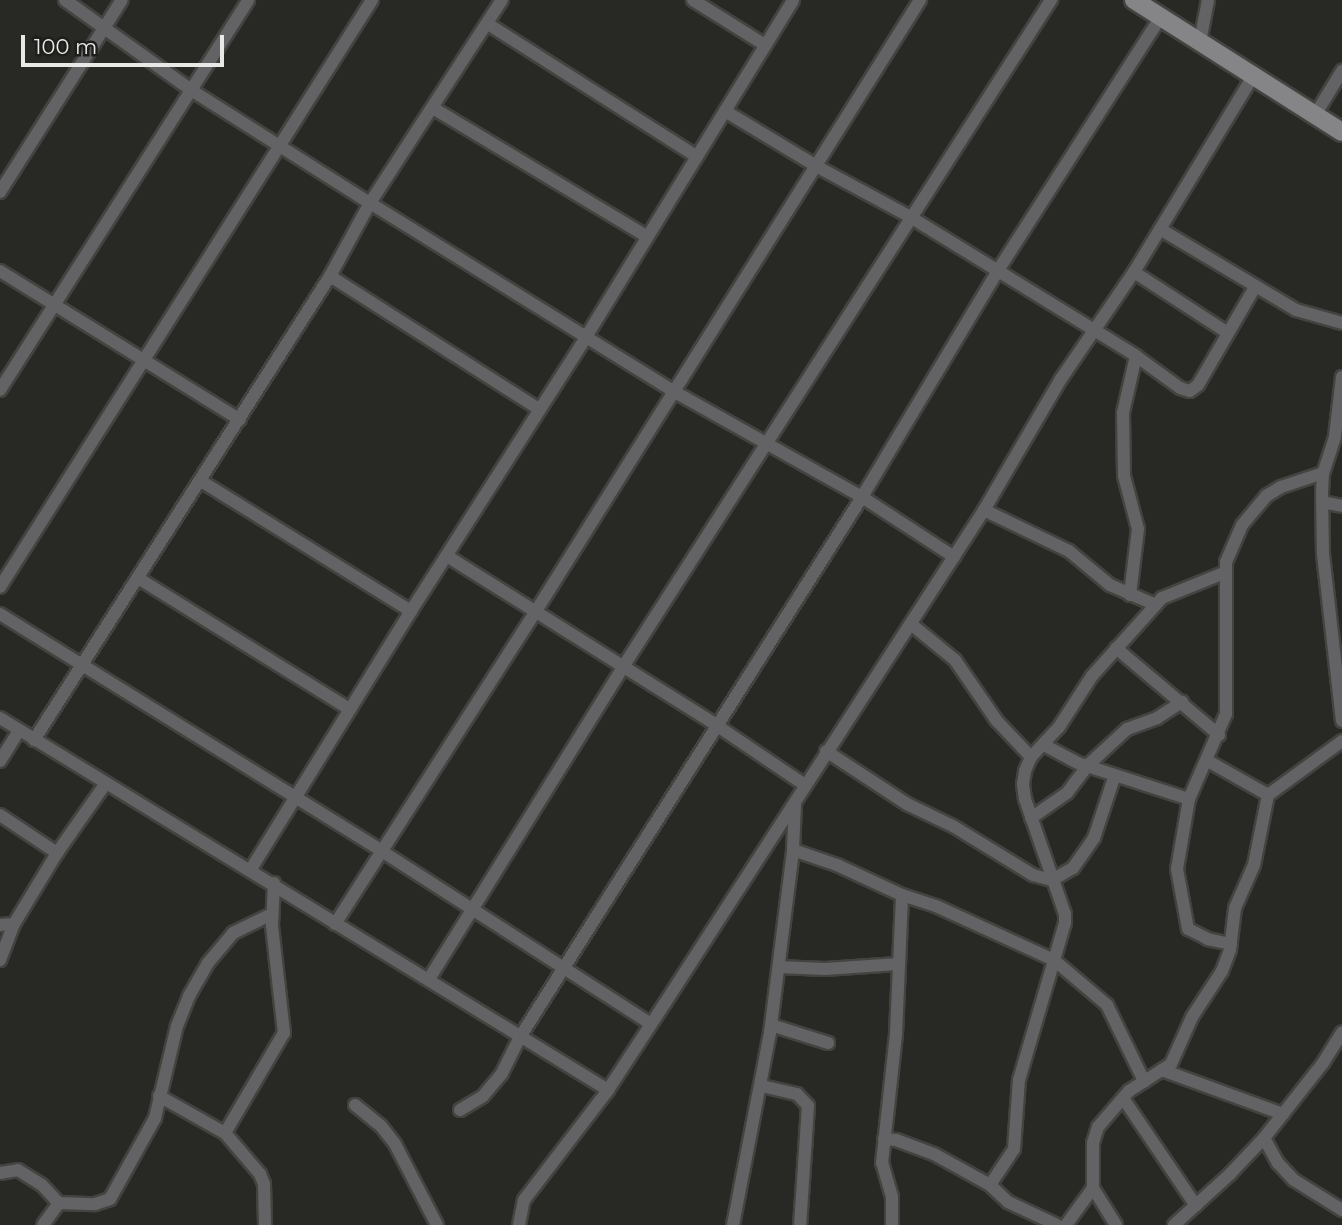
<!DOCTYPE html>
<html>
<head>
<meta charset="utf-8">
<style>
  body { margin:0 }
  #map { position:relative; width:1342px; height:1225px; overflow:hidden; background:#282825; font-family:Montserrat,sans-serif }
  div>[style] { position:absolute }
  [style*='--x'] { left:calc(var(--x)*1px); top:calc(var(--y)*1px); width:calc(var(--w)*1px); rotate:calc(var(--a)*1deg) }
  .roads { filter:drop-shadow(2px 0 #434340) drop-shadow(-2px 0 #434340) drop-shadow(0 2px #434340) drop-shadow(0 -2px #434340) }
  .minor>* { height:12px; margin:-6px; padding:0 6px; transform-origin:6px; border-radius:6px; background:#636365 }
  .secondary>* { height:18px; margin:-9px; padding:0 9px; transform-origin:9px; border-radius:9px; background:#858587 }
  span { translate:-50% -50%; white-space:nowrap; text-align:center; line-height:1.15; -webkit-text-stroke:6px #1e1e1c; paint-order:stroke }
  .scale { position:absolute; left:21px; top:35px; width:203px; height:32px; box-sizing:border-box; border:4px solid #e8e8e6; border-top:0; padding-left:9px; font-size:21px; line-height:24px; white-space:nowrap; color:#e8e8e6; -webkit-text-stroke:5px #1e1e1c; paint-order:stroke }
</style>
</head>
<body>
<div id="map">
  <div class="roads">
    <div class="minor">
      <div style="--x:65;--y:0;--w:155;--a:35.5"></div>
      <div style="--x:191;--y:90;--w:212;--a:32.3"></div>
      <div style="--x:370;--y:203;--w:357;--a:31.8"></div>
      <div style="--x:673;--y:391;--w:217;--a:29.3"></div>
      <div style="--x:862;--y:497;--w:110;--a:33.1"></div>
      <div style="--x:693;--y:0;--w:85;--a:32"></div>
      <div style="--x:488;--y:24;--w:246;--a:32.4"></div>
      <div style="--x:1200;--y:42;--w:43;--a:-79.2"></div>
      <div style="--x:433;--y:108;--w:249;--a:31"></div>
      <div style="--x:725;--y:111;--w:106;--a:31.1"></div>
      <div style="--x:816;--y:166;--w:109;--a:28.4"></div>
      <div style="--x:912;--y:218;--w:263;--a:31.6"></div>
      <div style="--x:1136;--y:356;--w:54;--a:36"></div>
      <div style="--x:1180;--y:388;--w:10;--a:17"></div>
      <div style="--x:1190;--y:391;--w:10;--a:-37"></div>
      <div style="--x:1198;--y:385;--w:113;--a:-59.8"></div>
      <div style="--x:1315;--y:115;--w:52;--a:-58.5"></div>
      <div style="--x:0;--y:192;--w:227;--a:-57.6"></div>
      <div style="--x:1160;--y:229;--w:158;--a:30.8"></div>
      <div style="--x:1296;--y:310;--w:48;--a:15.8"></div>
      <div style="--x:0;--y:271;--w:282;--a:31.8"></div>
      <div style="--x:1134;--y:272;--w:112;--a:33"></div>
      <div style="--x:330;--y:276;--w:248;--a:32.5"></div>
      <div style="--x:1342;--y:377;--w:60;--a:96.7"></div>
      <div style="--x:1335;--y:437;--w:38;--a:108"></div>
      <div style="--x:1323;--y:473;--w:18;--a:93"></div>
      <div style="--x:1322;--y:491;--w:63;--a:89.1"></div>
      <div style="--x:1323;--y:554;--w:168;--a:83.5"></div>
      <div style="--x:0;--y:390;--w:462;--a:-57.5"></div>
      <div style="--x:201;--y:481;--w:247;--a:31.8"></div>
      <div style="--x:1322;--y:502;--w:20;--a:11"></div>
      <div style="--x:984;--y:510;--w:94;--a:25.8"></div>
      <div style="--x:1069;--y:551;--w:53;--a:39.7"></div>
      <div style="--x:1110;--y:585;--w:50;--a:23.5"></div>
      <div style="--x:447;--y:556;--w:318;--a:32.1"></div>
      <div style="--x:716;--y:725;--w:107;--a:34"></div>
      <div style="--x:138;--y:578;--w:248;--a:31.8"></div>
      <div style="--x:0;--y:587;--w:695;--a:-57.64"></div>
      <div style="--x:1130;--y:595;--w:66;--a:-83.1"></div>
      <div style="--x:1138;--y:529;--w:55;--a:-104.8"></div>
      <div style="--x:1124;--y:476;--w:63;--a:-90.9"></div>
      <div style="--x:1123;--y:413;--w:58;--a:-77.2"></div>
      <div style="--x:0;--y:614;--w:447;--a:31.8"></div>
      <div style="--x:380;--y:850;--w:322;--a:32.7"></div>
      <div style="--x:911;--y:624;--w:57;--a:39.3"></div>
      <div style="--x:955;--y:660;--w:74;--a:55.5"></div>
      <div style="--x:997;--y:721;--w:50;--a:46.6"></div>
      <div style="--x:1116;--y:648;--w:135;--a:40.2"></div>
      <div style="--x:0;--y:718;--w:713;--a:31.46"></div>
      <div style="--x:34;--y:740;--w:550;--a:-57.46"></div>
      <div style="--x:330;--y:276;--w:83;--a:-61.3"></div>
      <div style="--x:370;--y:203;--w:242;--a:-57"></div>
      <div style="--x:1044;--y:745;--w:38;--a:28"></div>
      <div style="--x:1078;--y:763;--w:117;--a:18"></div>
      <div style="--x:826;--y:751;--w:97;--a:33.2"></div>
      <div style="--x:907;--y:804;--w:51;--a:25.6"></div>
      <div style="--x:953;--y:826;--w:94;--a:31.5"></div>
      <div style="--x:1033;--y:875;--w:20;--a:15"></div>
      <div style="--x:1052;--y:880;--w:24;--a:-30"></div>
      <div style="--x:1073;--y:868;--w:37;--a:-55"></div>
      <div style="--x:1094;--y:838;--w:66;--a:-71.6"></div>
      <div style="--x:0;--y:761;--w:36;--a:-58"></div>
      <div style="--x:1208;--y:761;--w:69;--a:29.5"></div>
      <div style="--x:0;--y:815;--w:69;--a:33.7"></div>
      <div style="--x:1031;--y:818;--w:44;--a:-34.8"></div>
      <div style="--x:1067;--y:793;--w:34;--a:-53"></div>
      <div style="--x:1087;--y:766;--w:54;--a:-42.8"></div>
      <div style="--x:1127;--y:729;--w:32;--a:-20"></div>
      <div style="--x:1157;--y:718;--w:30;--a:-33"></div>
      <div style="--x:793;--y:850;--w:46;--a:18.8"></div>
      <div style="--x:837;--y:865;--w:72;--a:24.8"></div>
      <div style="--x:902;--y:895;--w:36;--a:18"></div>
      <div style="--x:936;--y:906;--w:130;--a:24.6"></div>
      <div style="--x:1054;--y:960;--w:70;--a:40.3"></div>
      <div style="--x:1107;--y:1005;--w:85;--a:64"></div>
      <div style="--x:251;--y:869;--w:304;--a:-58.2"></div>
      <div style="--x:411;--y:611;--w:325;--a:-57.4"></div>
      <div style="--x:586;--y:337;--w:395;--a:-58.4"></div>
      <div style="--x:335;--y:924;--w:372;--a:-57.3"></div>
      <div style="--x:536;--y:611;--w:722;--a:-57.85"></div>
      <div style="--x:0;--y:925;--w:14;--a:-4"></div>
      <div style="--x:1231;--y:944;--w:24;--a:-168"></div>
      <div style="--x:1208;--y:939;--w:22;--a:-153"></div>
      <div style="--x:1188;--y:929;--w:61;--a:-100.4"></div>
      <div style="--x:1177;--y:869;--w:71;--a:-80.3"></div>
      <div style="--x:1189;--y:799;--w:93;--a:-66.5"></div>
      <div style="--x:1226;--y:714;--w:152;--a:-90"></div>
      <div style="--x:1226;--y:562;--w:40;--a:-66.6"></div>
      <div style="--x:1242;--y:525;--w:38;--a:-50"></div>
      <div style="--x:1266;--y:496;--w:17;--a:-31"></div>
      <div style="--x:1281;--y:487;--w:44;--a:-18.4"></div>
      <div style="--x:0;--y:960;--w:39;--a:-69"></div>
      <div style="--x:14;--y:924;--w:83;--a:-58.8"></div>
      <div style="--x:57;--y:853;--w:85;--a:-55"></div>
      <div style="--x:779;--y:967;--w:46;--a:2.5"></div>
      <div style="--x:825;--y:969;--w:73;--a:-3.9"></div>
      <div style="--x:429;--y:979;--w:367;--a:-58.1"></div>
      <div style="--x:623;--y:667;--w:793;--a:-57.31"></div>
      <div style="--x:771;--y:1025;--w:60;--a:17.5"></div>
      <div style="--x:1162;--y:1070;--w:129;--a:20"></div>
      <div style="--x:762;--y:1086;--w:36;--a:13"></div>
      <div style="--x:797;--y:1094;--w:16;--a:47"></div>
      <div style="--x:808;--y:1106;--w:119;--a:93.8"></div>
      <div style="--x:159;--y:1096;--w:76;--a:29.3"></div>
      <div style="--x:225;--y:1133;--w:54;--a:49.5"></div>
      <div style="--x:260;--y:1174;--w:11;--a:68"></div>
      <div style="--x:264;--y:1184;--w:41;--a:88.6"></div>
      <div style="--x:1123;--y:1098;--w:130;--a:55.9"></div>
      <div style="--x:355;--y:1105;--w:33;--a:39"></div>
      <div style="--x:381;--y:1126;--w:23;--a:52"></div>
      <div style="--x:395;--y:1144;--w:91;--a:62.6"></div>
      <div style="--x:460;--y:1110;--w:27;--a:-31"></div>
      <div style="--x:483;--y:1096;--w:30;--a:-50"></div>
      <div style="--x:502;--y:1073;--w:40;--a:-63.4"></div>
      <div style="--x:520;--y:1037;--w:639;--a:-57.65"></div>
      <div style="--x:862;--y:497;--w:262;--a:-59"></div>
      <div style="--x:997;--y:272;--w:303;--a:-57.3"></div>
      <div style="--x:225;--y:1133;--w:116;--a:-59.5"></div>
      <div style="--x:284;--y:1033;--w:108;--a:-96.4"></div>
      <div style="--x:272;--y:926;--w:43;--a:-87.3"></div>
      <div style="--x:1264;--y:1138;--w:29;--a:61"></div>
      <div style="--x:1278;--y:1163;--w:23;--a:47"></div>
      <div style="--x:1294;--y:1180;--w:57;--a:32"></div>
      <div style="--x:884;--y:1139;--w:12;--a:5"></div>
      <div style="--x:896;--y:1140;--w:40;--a:20.2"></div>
      <div style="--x:934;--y:1154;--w:64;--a:29"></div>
      <div style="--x:990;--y:1185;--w:25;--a:43"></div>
      <div style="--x:1008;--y:1202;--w:54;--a:25.1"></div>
      <div style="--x:0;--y:1173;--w:18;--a:-9"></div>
      <div style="--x:18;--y:1170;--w:28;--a:32"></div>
      <div style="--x:42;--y:1185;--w:25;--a:47"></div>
      <div style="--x:59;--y:1203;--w:27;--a:126"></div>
      <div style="--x:990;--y:1185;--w:43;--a:-56.3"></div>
      <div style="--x:1014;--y:1149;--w:69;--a:-85.9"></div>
      <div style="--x:1019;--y:1080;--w:164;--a:-73.7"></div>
      <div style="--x:1065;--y:923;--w:9;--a:-90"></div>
      <div style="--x:1065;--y:914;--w:122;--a:-109.2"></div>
      <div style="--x:1025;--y:799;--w:15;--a:-98"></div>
      <div style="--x:1023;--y:784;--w:13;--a:-81"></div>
      <div style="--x:1025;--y:771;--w:15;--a:-67"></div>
      <div style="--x:1031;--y:757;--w:41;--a:-47"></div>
      <div style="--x:1059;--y:727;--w:61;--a:-57.1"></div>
      <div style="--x:1092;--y:676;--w:105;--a:-48.1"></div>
      <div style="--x:1162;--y:598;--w:67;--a:-22"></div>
      <div style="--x:59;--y:1203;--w:36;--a:2"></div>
      <div style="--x:95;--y:1204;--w:16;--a:-18"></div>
      <div style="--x:110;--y:1199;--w:93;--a:-60.9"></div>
      <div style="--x:155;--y:1118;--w:95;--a:-76.6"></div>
      <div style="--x:177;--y:1026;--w:32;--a:-68"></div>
      <div style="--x:189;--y:996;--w:38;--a:-60"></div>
      <div style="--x:208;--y:963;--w:39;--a:-50"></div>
      <div style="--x:233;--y:933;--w:43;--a:-26"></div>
      <div style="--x:519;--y:1225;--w:25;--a:-79"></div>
      <div style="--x:524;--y:1200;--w:138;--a:-52.6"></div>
      <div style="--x:608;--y:1090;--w:104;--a:-56.8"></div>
      <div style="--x:665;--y:1003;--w:587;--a:-57.09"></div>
      <div style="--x:984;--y:510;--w:152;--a:-59.6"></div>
      <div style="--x:1061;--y:379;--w:130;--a:-55.7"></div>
      <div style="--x:1134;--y:272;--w:231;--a:-58.7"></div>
      <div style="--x:733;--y:1225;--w:196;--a:-79.1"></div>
      <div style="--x:770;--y:1033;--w:184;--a:-82.8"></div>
      <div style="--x:793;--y:850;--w:46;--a:-87.5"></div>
      <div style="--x:892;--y:1225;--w:28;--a:-90"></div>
      <div style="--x:892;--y:1197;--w:35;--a:-106"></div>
      <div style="--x:882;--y:1163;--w:130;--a:-83.8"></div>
      <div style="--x:896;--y:1034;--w:139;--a:-87.5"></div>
      <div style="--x:1066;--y:1225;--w:46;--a:-53.9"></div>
      <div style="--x:1116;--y:1225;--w:44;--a:-121.9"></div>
      <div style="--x:1093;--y:1188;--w:45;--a:-90"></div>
      <div style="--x:1093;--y:1143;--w:17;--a:-73"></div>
      <div style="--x:1098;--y:1127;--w:48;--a:-49.3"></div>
      <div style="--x:1129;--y:1091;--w:50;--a:-32.7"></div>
      <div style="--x:1171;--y:1064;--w:51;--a:-65.9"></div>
      <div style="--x:1192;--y:1017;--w:55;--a:-56.9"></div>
      <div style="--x:1222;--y:971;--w:22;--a:-69"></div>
      <div style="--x:1230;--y:950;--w:42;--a:-83.2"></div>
      <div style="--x:1235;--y:908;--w:47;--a:-66.2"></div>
      <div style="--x:1254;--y:865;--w:71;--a:-78.7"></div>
      <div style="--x:1268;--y:795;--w:92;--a:-36.1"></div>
      <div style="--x:1174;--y:1225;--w:76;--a:-42.3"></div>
      <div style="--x:1230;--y:1174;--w:50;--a:-46.6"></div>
      <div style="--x:1264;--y:1138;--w:95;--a:-51.8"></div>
      <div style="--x:1323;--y:1063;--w:36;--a:-58"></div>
    </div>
    <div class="secondary">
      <div style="--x:1134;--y:0;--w:246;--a:32.4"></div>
    </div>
  </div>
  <div class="scale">100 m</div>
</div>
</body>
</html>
